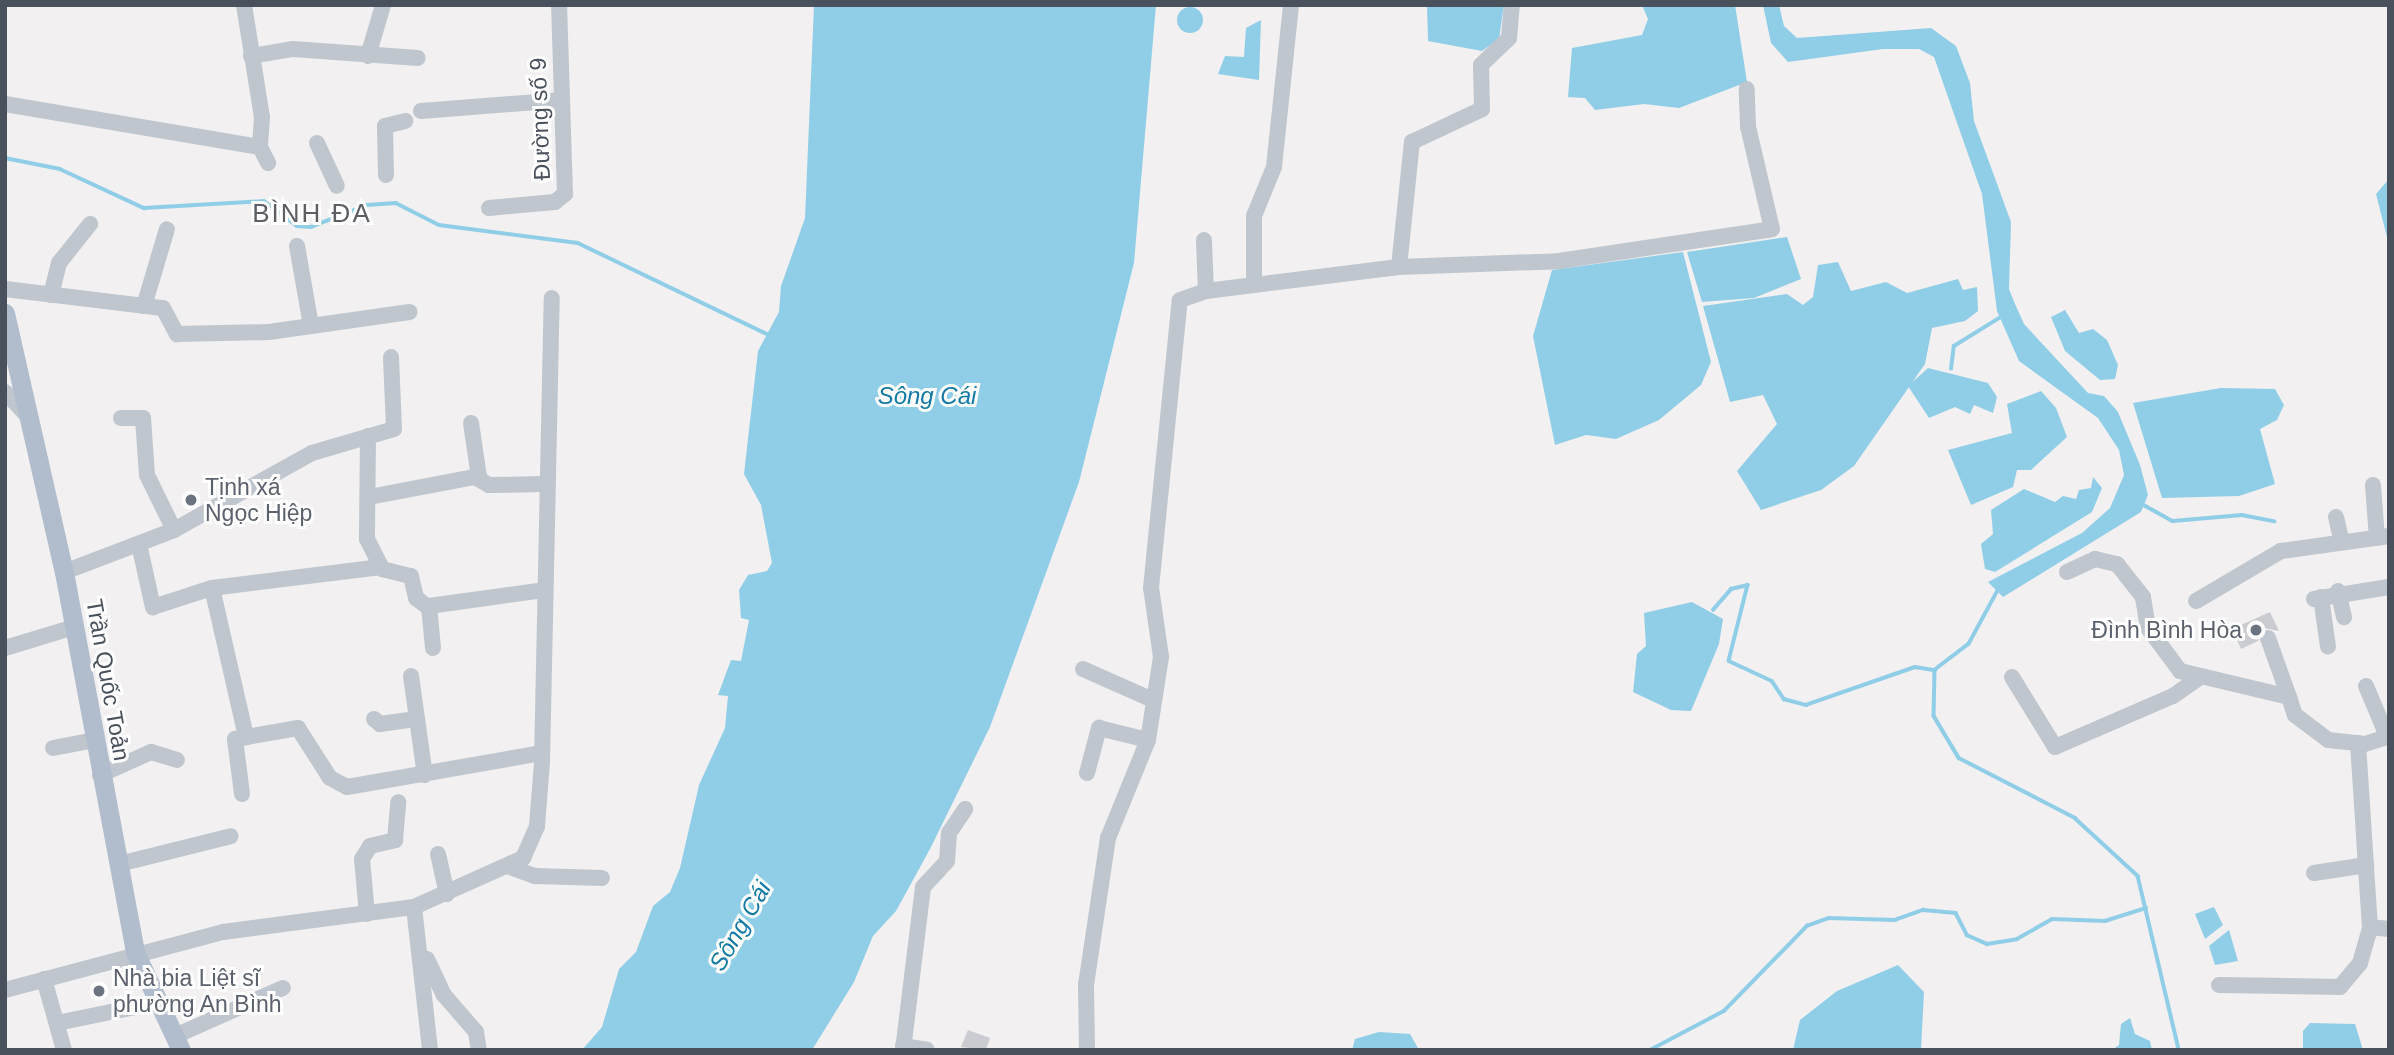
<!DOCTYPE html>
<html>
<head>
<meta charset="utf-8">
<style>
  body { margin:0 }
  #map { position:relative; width:2394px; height:1055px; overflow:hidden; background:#f2f0f0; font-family:Helvetica,sans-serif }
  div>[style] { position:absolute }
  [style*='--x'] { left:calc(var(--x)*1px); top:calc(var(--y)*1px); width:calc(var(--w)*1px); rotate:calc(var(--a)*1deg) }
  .water>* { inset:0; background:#90cee8 }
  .round { border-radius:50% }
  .stream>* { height:3.5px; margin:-1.75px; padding:0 1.75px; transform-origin:1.75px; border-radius:1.75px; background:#90cee8 }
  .building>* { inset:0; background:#caccd2 }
  .minor>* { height:16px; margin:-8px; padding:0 8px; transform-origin:8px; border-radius:8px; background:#bfc6ce }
  .major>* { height:19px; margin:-9.5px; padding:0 9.5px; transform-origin:9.5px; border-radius:9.5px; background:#b1bdcd }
  .dots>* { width:19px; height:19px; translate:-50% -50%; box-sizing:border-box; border:4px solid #fff; border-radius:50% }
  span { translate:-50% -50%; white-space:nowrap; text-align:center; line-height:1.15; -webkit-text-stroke:6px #fff; paint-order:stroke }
  .street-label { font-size:23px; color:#49515c }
  .worship-label { font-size:23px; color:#5b616d }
  .left { translate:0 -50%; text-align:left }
  .right { translate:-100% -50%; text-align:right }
  .water-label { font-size:24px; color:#137aa5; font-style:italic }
  .quarter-label { font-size:26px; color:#5d5f64; letter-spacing:2px }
  .frame { position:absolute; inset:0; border:7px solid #49515c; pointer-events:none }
</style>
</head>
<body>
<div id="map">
  <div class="water">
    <div style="clip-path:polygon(814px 5px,1156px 5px,1134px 263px,1079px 482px,990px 727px,930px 849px,896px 911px,873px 936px,854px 982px,812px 1050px,582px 1050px,602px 1027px,619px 969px,636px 952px,653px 906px,670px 892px,680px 868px,699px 785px,725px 728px,728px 696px,718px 695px,731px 660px,741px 661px,749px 620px,741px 618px,739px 590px,748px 575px,767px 571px,772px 563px,761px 505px,744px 474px,758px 351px,779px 312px,781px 286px,805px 218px)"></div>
    <div style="clip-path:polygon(1427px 5px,1504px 5px,1499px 39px,1482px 51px,1428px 41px)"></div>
    <div style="clip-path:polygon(1642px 5px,1735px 5px,1747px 82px,1679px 108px,1644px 104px,1595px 110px,1585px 98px,1568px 97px,1572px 48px,1642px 35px,1648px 19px)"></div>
    <div style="clip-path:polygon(1763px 5px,1779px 5px,1784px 26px,1797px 38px,1931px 28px,1956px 46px,1970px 83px,1974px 121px,2011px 222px,2009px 289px,2015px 304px,2024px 324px,2088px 393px,2104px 396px,2118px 412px,2140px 465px,2148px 495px,2141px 512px,2003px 597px,1988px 582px,2082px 533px,2110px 508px,2124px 475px,2119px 450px,2098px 418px,2019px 361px,1997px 311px,1982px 194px,1934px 57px,1919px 49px,1883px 49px,1788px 62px,1771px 43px)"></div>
    <div class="round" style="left:1177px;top:7px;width:26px;height:26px"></div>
    <div style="clip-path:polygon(1261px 20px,1259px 80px,1218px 74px,1225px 56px,1244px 57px,1246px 28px)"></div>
    <div style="clip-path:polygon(2389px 179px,2389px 245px,2376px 194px)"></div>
    <div style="clip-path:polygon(1787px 237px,1801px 279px,1754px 298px,1702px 302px,1687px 252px)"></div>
    <div style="clip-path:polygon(1683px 252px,1711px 362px,1701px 385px,1659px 420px,1616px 439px,1586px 435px,1555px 445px,1533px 336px,1552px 270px)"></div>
    <div style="clip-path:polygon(1838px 262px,1851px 291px,1886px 282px,1907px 293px,1958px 279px,1963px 290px,1977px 287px,1978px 311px,1965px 321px,1932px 328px,1925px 364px,1854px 466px,1821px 490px,1761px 510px,1737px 471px,1777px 424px,1763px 395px,1730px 402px,1703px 306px,1787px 294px,1803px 305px,1813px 297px,1818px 265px)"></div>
    <div style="clip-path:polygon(2065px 310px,2079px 333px,2093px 329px,2107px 340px,2118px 365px,2115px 379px,2100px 380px,2065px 351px,2051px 317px)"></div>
    <div style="clip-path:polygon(1928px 368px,1988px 383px,1997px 397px,1993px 413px,1974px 405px,1970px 414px,1955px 407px,1929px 418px,1908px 386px)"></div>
    <div style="clip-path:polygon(2221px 388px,2275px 389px,2284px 405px,2277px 420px,2260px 429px,2275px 484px,2239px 496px,2162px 498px,2133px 403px)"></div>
    <div style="clip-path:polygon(2041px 391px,2056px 408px,2067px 437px,2031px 470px,2017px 470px,2013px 487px,1971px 505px,1948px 450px,2012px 433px,2007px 404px)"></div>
    <div style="clip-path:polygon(2093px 477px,2102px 488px,2092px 512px,1995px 572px,1985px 569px,1981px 544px,1993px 534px,1991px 510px,2024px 489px,2055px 502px,2063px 496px,2076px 499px,2079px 490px,2091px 488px)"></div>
    <div style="clip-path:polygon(1692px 602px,1723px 619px,1719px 644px,1691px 711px,1671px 710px,1633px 692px,1637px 654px,1646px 646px,1644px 613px)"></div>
    <div style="clip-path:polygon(2214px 907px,2223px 925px,2205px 939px,2195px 914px)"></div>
    <div style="clip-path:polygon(2229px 930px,2238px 961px,2215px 965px,2209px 946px)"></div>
    <div style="clip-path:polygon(1898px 965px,1924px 992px,1921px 1050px,1793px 1050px,1800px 1020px,1837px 991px)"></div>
    <div style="clip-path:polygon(2130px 1018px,2135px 1034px,2150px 1041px,2152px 1050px,2112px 1050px,2119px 1045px,2121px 1024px)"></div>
    <div style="clip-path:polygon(2310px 1023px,2355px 1024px,2363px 1050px,2303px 1050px,2303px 1031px)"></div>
    <div style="clip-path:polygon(1379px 1032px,1410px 1034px,1419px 1050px,1352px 1050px,1355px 1039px)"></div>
  </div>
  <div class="stream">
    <div style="--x:5;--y:158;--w:56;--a:11.3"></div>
    <div style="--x:60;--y:169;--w:93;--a:24.9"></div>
    <div style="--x:144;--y:208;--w:120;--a:-3.3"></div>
    <div style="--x:264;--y:201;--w:41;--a:37.1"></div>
    <div style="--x:297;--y:226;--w:14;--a:4"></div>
    <div style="--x:311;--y:227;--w:60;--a:-21.4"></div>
    <div style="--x:367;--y:205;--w:29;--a:-4"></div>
    <div style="--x:396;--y:203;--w:48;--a:27.1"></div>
    <div style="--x:439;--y:225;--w:140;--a:7.4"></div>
    <div style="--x:578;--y:243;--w:210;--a:25.7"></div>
    <div style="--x:1951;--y:369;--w:23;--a:-83"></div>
    <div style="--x:1954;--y:346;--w:59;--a:-31.8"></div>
    <div style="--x:2142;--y:504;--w:35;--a:29"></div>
    <div style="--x:2173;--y:521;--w:69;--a:-5"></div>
    <div style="--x:2242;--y:515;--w:33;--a:11"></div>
    <div style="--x:2000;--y:587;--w:65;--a:118.5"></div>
    <div style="--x:1969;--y:644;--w:43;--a:142.6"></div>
    <div style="--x:1935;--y:670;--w:46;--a:91.2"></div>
    <div style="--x:1934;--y:716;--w:49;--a:59.2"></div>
    <div style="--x:1959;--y:758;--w:131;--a:27.3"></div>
    <div style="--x:2075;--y:818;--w:86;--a:42.6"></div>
    <div style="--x:2138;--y:876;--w:179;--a:76.7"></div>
    <div style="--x:1713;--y:610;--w:28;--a:-49"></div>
    <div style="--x:1731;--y:589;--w:17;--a:-13"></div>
    <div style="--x:1748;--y:585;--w:78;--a:104"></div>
    <div style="--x:1729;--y:661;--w:47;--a:24.9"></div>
    <div style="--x:1772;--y:681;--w:22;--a:56"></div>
    <div style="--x:1784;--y:699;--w:23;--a:15"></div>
    <div style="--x:1806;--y:705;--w:115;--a:-19.2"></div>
    <div style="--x:1915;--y:667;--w:20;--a:9"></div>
    <div style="--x:1650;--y:1050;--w:84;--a:-27.8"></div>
    <div style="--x:1724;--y:1011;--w:119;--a:-45.7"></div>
    <div style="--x:1807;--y:926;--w:23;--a:-20"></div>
    <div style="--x:1829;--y:918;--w:66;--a:1.7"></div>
    <div style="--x:1895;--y:920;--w:30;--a:-20"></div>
    <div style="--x:1923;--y:910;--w:33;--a:5"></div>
    <div style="--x:1956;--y:913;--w:25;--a:63"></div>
    <div style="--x:1967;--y:935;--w:22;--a:24"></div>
    <div style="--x:1987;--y:944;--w:30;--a:-9"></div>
    <div style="--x:2017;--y:939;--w:40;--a:-29.7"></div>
    <div style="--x:2052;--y:919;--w:53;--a:2.2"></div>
    <div style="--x:2105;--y:921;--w:43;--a:-17.6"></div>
  </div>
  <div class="building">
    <div style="clip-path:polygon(2270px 612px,2279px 631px,2264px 628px,2258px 641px,2241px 649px,2232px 629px)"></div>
    <div style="clip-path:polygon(968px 1030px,990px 1038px,986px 1050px,961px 1047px)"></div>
  </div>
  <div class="minor">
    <div style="--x:244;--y:5;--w:113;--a:80.9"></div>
    <div style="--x:262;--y:117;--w:30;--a:94"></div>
    <div style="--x:251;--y:56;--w:43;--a:-9.5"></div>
    <div style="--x:293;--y:49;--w:125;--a:4.1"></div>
    <div style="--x:368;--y:56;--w:53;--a:-73.6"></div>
    <div style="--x:5;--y:104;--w:259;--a:9.6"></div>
    <div style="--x:260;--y:147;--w:18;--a:63"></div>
    <div style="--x:421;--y:111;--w:141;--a:-4.5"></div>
    <div style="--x:317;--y:143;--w:47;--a:65.1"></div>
    <div style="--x:386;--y:175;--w:49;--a:-91.2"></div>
    <div style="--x:385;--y:126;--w:21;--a:-14"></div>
    <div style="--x:489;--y:208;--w:66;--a:-5.2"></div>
    <div style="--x:555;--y:202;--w:13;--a:-39"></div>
    <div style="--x:565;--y:194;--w:189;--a:-91.8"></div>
    <div style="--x:1204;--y:240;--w:51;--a:87.8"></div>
    <div style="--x:297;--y:246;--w:80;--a:80"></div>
    <div style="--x:1399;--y:267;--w:126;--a:-84.1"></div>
    <div style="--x:1412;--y:142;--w:77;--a:-25.2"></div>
    <div style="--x:1482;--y:109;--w:44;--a:-91.3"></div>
    <div style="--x:1481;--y:65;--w:39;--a:-44"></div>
    <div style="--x:1509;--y:38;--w:33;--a:-85"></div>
    <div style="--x:1254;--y:285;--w:69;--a:-90"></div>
    <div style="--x:1254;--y:216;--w:53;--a:-67.8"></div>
    <div style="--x:1274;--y:167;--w:163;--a:-84"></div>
    <div style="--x:5;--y:289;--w:159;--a:6.9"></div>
    <div style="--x:163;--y:308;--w:30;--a:62"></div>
    <div style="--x:177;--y:334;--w:92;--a:-1.2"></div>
    <div style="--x:269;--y:332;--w:142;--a:-8.1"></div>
    <div style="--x:51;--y:295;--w:33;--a:-76"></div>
    <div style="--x:59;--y:263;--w:50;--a:-51.5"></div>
    <div style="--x:144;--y:306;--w:80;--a:-73.4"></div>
    <div style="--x:5;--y:392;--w:33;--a:47"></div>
    <div style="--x:121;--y:418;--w:22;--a:0"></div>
    <div style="--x:143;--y:418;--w:57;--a:86"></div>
    <div style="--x:147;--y:475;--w:61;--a:63.9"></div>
    <div style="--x:471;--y:423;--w:55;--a:81.6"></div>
    <div style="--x:368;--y:436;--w:103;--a:90.6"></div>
    <div style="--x:367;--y:539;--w:34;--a:63"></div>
    <div style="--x:382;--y:569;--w:30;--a:14"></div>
    <div style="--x:411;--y:576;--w:23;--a:77"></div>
    <div style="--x:416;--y:598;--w:15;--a:37"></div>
    <div style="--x:2373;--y:485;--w:53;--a:85.7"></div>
    <div style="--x:369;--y:497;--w:108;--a:-10.7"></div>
    <div style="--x:475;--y:477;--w:16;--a:30"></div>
    <div style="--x:489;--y:485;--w:56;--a:-1"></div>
    <div style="--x:2336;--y:517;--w:23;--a:77"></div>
    <div style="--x:139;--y:544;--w:65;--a:77.5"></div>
    <div style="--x:153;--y:607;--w:62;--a:-17.9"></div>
    <div style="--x:212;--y:588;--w:170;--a:-7.1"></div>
    <div style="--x:64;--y:572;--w:118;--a:-20.9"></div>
    <div style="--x:174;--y:530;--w:158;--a:-29.2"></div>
    <div style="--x:312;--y:453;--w:85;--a:-16.3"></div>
    <div style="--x:394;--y:429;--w:72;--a:-92.4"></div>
    <div style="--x:2067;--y:572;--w:31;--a:-25"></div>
    <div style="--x:2095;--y:559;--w:23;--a:13"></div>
    <div style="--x:2117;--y:564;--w:42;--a:51.8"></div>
    <div style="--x:2143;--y:597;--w:31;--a:81"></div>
    <div style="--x:2148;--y:628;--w:54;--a:53.3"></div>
    <div style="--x:2180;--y:671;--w:112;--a:13.4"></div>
    <div style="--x:2289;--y:697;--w:19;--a:72"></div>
    <div style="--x:2295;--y:715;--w:41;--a:37.1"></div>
    <div style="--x:2328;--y:740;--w:37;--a:6"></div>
    <div style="--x:2365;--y:744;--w:25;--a:-18"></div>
    <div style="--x:212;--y:588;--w:153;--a:77.1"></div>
    <div style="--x:2338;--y:591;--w:27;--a:77"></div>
    <div style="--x:2321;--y:597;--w:50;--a:82"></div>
    <div style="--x:2314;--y:599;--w:76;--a:-9.1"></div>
    <div style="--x:2196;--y:601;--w:99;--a:-30.5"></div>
    <div style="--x:2281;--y:551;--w:109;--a:-7.9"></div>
    <div style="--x:2268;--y:638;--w:63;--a:70.4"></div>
    <div style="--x:5;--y:648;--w:72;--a:-16.9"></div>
    <div style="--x:433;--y:648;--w:42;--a:-95.4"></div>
    <div style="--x:429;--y:606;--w:116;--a:-7.9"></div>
    <div style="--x:1083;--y:669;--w:77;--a:23.9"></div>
    <div style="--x:411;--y:676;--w:100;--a:82"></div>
    <div style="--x:2012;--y:677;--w:82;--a:58.4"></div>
    <div style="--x:2055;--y:747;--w:129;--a:-23.4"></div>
    <div style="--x:2173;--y:696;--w:33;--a:-35"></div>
    <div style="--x:2366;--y:686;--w:54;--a:67.2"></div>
    <div style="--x:374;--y:719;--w:8;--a:40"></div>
    <div style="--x:380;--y:724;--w:37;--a:-8"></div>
    <div style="--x:2358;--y:743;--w:184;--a:86.3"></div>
    <div style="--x:2370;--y:927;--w:19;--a:6"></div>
    <div style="--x:53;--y:748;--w:43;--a:-10.8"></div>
    <div style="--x:1087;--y:773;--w:47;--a:-75.1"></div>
    <div style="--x:1099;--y:728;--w:50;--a:13.8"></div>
    <div style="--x:100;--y:775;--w:56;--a:-24.3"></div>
    <div style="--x:151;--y:752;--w:27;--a:17"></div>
    <div style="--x:242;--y:794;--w:55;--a:-97.3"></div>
    <div style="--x:235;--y:739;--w:64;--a:-9.9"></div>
    <div style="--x:298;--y:728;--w:59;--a:57.4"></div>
    <div style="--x:330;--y:778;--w:19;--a:28"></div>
    <div style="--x:347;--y:787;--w:198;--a:-9.9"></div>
    <div style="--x:438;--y:854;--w:41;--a:77.3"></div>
    <div style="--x:119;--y:864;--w:115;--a:-14"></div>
    <div style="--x:510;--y:867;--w:27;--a:20"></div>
    <div style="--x:535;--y:876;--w:67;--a:1.7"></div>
    <div style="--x:2314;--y:873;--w:53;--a:-8.7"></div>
    <div style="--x:414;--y:907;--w:144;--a:83.6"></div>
    <div style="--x:367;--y:914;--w:55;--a:-95.2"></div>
    <div style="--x:362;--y:859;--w:15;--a:-58"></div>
    <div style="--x:370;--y:846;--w:26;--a:-13"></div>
    <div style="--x:395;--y:840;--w:38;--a:-85"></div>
    <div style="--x:427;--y:959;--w:40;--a:65"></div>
    <div style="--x:444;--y:995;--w:49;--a:49.1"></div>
    <div style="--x:476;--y:1032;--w:18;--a:81"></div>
    <div style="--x:44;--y:979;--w:74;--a:74.3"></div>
    <div style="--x:2219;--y:985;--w:121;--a:0.9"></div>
    <div style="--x:2340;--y:987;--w:31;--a:-50"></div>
    <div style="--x:2360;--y:963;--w:37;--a:-74"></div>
    <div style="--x:5;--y:990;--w:226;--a:-14.9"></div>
    <div style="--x:223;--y:932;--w:193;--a:-7.5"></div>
    <div style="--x:414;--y:907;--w:120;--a:-24.2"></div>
    <div style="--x:523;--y:858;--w:35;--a:-66"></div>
    <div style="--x:537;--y:826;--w:64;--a:-85.5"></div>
    <div style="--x:542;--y:762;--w:464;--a:-88.8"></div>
    <div style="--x:57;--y:1023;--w:104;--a:-11.6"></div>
    <div style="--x:175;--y:1036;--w:118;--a:-24"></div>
    <div style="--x:903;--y:1046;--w:24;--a:9"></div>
    <div style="--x:903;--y:1050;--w:164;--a:-83"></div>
    <div style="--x:923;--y:887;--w:35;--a:-47"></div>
    <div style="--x:947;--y:861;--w:28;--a:-86"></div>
    <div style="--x:949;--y:833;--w:29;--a:-56"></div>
    <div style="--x:1087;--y:1050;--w:65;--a:-90.9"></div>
    <div style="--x:1086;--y:985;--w:149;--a:-81.5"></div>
    <div style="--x:1108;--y:838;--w:106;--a:-67.8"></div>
    <div style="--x:1148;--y:740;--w:84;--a:-81.1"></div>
    <div style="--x:1161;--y:657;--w:70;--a:-98.2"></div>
    <div style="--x:1151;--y:588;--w:289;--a:-84.3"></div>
    <div style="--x:1180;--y:300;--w:28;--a:-19"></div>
    <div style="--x:1206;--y:291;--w:194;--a:-7.1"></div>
    <div style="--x:1399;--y:267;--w:160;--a:-2.1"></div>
    <div style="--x:1559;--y:261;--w:215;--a:-8.5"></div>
    <div style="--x:1772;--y:229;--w:105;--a:-103.2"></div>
    <div style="--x:1748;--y:127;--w:38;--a:-92"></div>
  </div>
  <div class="major">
    <div style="--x:5;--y:313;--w:266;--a:77.2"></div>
    <div style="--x:64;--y:572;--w:387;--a:79.4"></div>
    <div style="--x:135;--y:952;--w:108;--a:64.9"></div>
  </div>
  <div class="dots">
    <div style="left:191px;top:500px;background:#6b7280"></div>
    <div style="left:2256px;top:630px;background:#6b7280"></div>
    <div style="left:99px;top:991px;background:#6b7280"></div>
  </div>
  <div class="street-label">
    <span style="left:540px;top:119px;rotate:-92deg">Đường số 9</span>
    <span style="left:108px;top:680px;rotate:80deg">Trần Quốc Toản</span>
  </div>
  <div class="worship-label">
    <span class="left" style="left:205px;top:500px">Tịnh xá<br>Ngọc Hiệp</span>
    <span class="right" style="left:2242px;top:630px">Đình Bình Hòa</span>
    <span class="left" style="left:113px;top:991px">Nhà bia Liệt sĩ<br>phường An Bình</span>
  </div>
  <div class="water-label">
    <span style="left:927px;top:396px">Sông Cái</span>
    <span style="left:740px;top:926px;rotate:-60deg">Sông Cái</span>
  </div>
  <div class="quarter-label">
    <span style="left:312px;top:214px">BÌNH ĐA</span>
  </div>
  <div class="frame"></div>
</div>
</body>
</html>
